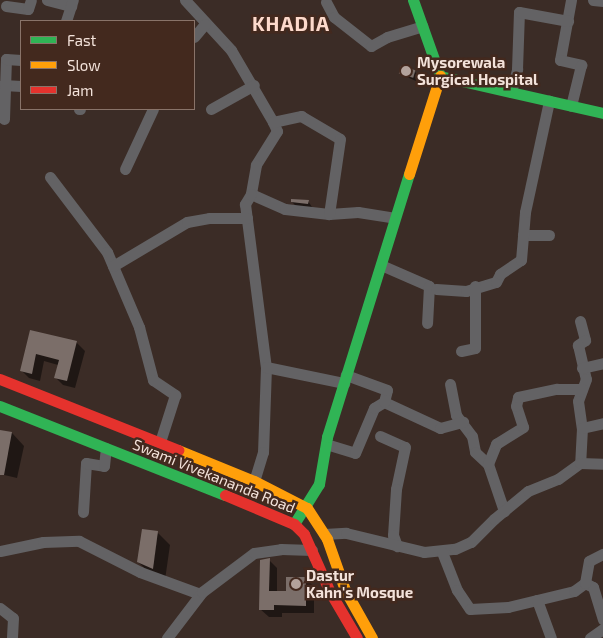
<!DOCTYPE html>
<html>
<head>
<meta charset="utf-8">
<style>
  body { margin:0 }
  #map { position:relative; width:603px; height:638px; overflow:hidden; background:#3b2c26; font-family:"Exo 2",sans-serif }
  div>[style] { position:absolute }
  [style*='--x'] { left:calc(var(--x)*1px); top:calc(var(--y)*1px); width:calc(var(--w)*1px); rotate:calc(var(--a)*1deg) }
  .shadow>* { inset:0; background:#0007 }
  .building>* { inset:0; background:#7b6e69; transform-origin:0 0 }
  .street>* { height:11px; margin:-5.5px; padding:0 5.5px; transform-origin:5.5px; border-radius:5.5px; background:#636264 }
  .fast>* { height:11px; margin:-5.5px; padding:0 5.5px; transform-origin:5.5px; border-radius:5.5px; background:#30b455 }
  .slow>* { height:11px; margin:-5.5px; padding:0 5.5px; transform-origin:5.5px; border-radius:5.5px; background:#ff9f0a }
  .jam>* { height:11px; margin:-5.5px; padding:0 5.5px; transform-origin:5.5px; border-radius:5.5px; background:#e5322d }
  .dots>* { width:14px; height:14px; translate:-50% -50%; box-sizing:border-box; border:2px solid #43291e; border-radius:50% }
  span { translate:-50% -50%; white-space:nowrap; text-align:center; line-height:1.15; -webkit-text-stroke:5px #43291e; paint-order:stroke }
  .poi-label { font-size:15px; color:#f3e2da; font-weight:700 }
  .left { translate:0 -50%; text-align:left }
  .street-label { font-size:15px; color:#f3e2da }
  .district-label { font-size:20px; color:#fddacc; font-weight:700; letter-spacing:1px }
  .legend { position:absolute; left:20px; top:20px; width:175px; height:90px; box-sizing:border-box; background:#43291e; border:1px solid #897369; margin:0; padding:6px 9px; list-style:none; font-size:15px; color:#f3e2da }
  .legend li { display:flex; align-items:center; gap:10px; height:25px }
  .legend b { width:25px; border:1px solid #897369 }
</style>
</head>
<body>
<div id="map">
  <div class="shadow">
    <div style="clip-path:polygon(414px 71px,418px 75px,416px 81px,400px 74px)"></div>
    <div style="clip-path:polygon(308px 201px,312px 207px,296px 206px,292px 202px)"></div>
    <div style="clip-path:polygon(31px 331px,76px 342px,85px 351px,75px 388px,63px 385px,55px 377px,58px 365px,44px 361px,40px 381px,29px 378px,21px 370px)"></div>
    <div style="clip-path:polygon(0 431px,12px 433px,24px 446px,17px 478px,0 474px)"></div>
    <div style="clip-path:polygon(158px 533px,170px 545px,165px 580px,151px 574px,138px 562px)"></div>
    <div style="clip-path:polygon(269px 560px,277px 568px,277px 592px,287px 592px,306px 578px,314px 587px,314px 613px,282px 613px,282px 617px,269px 617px,260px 609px)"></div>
  </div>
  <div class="building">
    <div style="left:401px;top:66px;width:15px;height:8px;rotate:16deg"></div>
    <div style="clip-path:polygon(291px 199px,309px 200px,308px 204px,291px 202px)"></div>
    <div style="clip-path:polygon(30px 330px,77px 341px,67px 381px,54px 378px,59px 360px,36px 354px,32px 374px,20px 371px)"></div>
    <div style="clip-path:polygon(0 430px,12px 432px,4px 475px,0 475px)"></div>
    <div style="clip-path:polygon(142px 529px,158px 531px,153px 569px,137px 562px)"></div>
    <div style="clip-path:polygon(270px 558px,269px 591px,286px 591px,286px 577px,306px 577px,306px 606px,274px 605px,274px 610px,259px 610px,260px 560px)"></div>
  </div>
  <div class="street">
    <div style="--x:47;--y:0;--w:25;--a:14"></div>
    <div style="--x:185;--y:0;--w:68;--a:47.4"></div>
    <div style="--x:231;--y:50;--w:83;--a:59.7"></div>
    <div style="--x:273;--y:122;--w:10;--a:66"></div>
    <div style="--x:277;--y:131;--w:40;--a:122"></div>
    <div style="--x:256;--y:165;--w:29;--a:100"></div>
    <div style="--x:251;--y:194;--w:37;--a:24"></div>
    <div style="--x:285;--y:209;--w:44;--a:6.5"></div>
    <div style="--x:329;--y:214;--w:29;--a:-4"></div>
    <div style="--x:358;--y:212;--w:36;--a:9"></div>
    <div style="--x:571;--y:0;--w:61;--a:100.4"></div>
    <div style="--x:560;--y:60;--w:22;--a:13"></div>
    <div style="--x:581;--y:65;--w:42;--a:103.7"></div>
    <div style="--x:593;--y:0;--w:10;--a:6"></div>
    <div style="--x:326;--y:2;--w:17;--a:62"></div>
    <div style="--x:334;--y:17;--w:47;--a:38.1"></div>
    <div style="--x:371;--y:46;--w:18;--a:-29"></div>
    <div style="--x:387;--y:37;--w:37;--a:-17"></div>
    <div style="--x:6;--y:6;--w:22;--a:8"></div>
    <div style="--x:28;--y:9;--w:9;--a:-72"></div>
    <div style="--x:66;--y:21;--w:22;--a:-72"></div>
    <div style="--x:194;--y:37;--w:17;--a:-50"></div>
    <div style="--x:3;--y:85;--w:18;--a:3"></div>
    <div style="--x:511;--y:92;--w:24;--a:-75"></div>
    <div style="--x:517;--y:69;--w:57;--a:-88"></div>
    <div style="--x:519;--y:12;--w:50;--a:10.4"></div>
    <div style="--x:79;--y:109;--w:1;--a:0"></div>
    <div style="--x:211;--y:109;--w:49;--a:-29.2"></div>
    <div style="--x:4;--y:119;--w:60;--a:-88.1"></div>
    <div style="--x:6;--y:59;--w:15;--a:4"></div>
    <div style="--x:273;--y:122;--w:29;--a:-12"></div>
    <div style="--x:301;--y:116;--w:45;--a:30.5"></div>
    <div style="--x:340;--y:139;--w:76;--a:98.3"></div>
    <div style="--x:125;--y:169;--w:66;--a:-65"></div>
    <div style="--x:50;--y:177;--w:94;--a:52.8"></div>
    <div style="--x:107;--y:252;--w:82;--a:66.9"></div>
    <div style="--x:139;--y:327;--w:55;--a:75.2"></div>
    <div style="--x:153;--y:380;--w:27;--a:34"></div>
    <div style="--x:175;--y:395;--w:49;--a:107.7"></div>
    <div style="--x:251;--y:194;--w:12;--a:121"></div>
    <div style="--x:245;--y:204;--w:164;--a:82.7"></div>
    <div style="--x:266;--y:367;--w:85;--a:92"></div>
    <div style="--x:263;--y:452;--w:30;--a:107"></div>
    <div style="--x:523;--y:235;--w:26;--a:0"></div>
    <div style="--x:381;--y:265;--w:52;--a:23.6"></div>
    <div style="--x:429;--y:286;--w:37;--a:93"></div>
    <div style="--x:113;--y:266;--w:86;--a:-30.7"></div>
    <div style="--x:187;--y:222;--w:22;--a:-10"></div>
    <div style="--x:209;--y:218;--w:38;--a:0"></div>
    <div style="--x:436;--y:289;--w:30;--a:4"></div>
    <div style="--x:466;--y:291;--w:31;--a:-17"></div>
    <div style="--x:496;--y:282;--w:9;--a:-63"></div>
    <div style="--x:500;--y:274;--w:25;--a:-34"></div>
    <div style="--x:521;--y:260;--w:48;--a:-85.2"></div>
    <div style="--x:525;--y:212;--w:114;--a:-77.8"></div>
    <div style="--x:580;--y:321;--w:20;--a:75"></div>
    <div style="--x:585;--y:340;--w:9;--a:144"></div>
    <div style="--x:578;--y:345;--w:35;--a:77"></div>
    <div style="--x:586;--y:379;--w:23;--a:110"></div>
    <div style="--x:578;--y:401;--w:27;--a:82"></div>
    <div style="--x:582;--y:428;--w:35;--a:93"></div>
    <div style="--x:461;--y:351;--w:14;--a:-12"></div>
    <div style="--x:475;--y:348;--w:62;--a:-90"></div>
    <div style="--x:266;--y:367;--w:80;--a:11.6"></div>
    <div style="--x:582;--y:368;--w:22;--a:-13"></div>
    <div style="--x:450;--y:384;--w:32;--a:79"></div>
    <div style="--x:456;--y:415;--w:26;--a:53"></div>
    <div style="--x:472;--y:436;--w:16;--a:79"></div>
    <div style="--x:475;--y:452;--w:18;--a:43"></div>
    <div style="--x:488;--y:464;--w:50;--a:71.2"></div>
    <div style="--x:384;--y:402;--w:62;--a:24.9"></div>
    <div style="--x:440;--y:428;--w:24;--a:-15"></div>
    <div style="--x:582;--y:428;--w:22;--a:-13"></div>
    <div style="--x:380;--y:436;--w:27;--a:24"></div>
    <div style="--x:405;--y:447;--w:43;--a:102.1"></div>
    <div style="--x:396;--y:489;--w:46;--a:93.7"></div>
    <div style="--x:393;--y:535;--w:12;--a:70"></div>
    <div style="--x:326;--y:444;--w:30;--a:17"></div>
    <div style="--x:355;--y:453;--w:49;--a:-67.1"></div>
    <div style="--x:374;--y:408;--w:12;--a:-31"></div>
    <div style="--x:384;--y:402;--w:12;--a:-76"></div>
    <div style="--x:387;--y:390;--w:44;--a:-159.9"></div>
    <div style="--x:488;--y:464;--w:22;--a:-68"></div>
    <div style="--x:496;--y:444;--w:32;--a:-32"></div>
    <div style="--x:523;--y:427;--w:22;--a:-108"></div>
    <div style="--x:516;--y:406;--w:9;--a:-77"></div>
    <div style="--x:518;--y:397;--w:40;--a:-12"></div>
    <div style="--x:557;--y:389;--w:25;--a:0"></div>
    <div style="--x:83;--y:512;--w:49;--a:-86.5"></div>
    <div style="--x:86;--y:463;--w:18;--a:9"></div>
    <div style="--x:104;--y:466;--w:18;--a:-84"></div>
    <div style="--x:324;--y:534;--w:22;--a:-3"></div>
    <div style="--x:346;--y:533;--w:80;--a:13.7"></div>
    <div style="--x:424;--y:552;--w:31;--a:-6"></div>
    <div style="--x:455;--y:549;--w:17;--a:-24"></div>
    <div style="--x:471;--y:542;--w:33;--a:-45"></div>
    <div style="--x:494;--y:519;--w:44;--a:-39.5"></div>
    <div style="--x:528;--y:491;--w:32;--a:-22"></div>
    <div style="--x:558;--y:479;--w:27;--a:-36"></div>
    <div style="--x:580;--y:463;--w:23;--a:2"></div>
    <div style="--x:0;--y:551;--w:44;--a:-11.8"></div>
    <div style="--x:43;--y:542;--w:36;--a:-2"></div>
    <div style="--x:79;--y:541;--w:68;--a:26.9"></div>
    <div style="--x:140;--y:572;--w:64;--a:20.1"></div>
    <div style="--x:442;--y:552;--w:41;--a:68.5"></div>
    <div style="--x:457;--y:590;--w:23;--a:56"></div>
    <div style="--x:470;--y:609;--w:38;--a:-3"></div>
    <div style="--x:508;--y:607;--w:68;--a:-13.6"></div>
    <div style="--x:574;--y:591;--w:14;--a:-36"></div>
    <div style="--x:585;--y:583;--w:9;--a:27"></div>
    <div style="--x:593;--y:587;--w:34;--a:73"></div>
    <div style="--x:585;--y:583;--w:22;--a:-80"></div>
    <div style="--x:589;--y:561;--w:16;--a:-27"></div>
    <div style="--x:537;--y:600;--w:40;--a:69.8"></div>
    <div style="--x:0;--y:608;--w:16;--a:38"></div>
    <div style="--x:13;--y:618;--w:20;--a:93"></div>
    <div style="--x:167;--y:638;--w:58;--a:-52.7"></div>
    <div style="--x:202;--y:592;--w:65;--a:-36.9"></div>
    <div style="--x:254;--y:553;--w:27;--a:-8"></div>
    <div style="--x:281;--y:549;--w:31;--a:2"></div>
    <div style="--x:590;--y:638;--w:16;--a:-35"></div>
  </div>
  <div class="fast">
    <div style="--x:413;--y:0;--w:81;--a:70.4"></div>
    <div style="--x:440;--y:76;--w:167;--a:12.8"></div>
    <div style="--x:0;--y:406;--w:242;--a:21.6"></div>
    <div style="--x:294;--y:524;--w:47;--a:-58"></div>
    <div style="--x:319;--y:484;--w:48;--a:-80.3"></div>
    <div style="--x:327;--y:437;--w:275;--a:-72.7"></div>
  </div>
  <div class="slow">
    <div style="--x:409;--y:174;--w:103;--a:-72.4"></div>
    <div style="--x:178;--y:450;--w:82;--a:22.2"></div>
    <div style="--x:254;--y:481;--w:59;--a:27"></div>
    <div style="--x:307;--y:508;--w:37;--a:57"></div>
    <div style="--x:327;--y:539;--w:54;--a:70.6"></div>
    <div style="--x:345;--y:590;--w:55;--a:60.6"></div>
  </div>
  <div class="jam">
    <div style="--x:0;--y:379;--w:192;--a:21.7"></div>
    <div style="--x:225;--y:495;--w:75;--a:22.8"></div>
    <div style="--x:294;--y:524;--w:14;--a:45"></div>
    <div style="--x:304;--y:534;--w:64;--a:65.9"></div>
    <div style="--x:330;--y:592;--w:53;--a:59.6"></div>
  </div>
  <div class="dots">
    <div style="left:406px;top:71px;background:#b3a29b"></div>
    <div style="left:296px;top:584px;background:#b3a29b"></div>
  </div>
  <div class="poi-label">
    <span class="left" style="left:417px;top:71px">Mysorewala<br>Surgical Hospital</span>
    <span class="left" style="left:306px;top:584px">Dastur<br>Kahn's Mosque</span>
  </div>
  <div class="street-label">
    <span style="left:214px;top:476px;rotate:22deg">Swami Vivekananda Road</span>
  </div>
  <div class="district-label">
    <span style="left:291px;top:23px">KHADIA</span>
  </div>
  <ul class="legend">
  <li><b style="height:6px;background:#30b455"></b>Fast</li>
  <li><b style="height:6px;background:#ff9f0a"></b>Slow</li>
  <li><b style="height:6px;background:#e5322d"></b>Jam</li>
  </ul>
</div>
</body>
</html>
